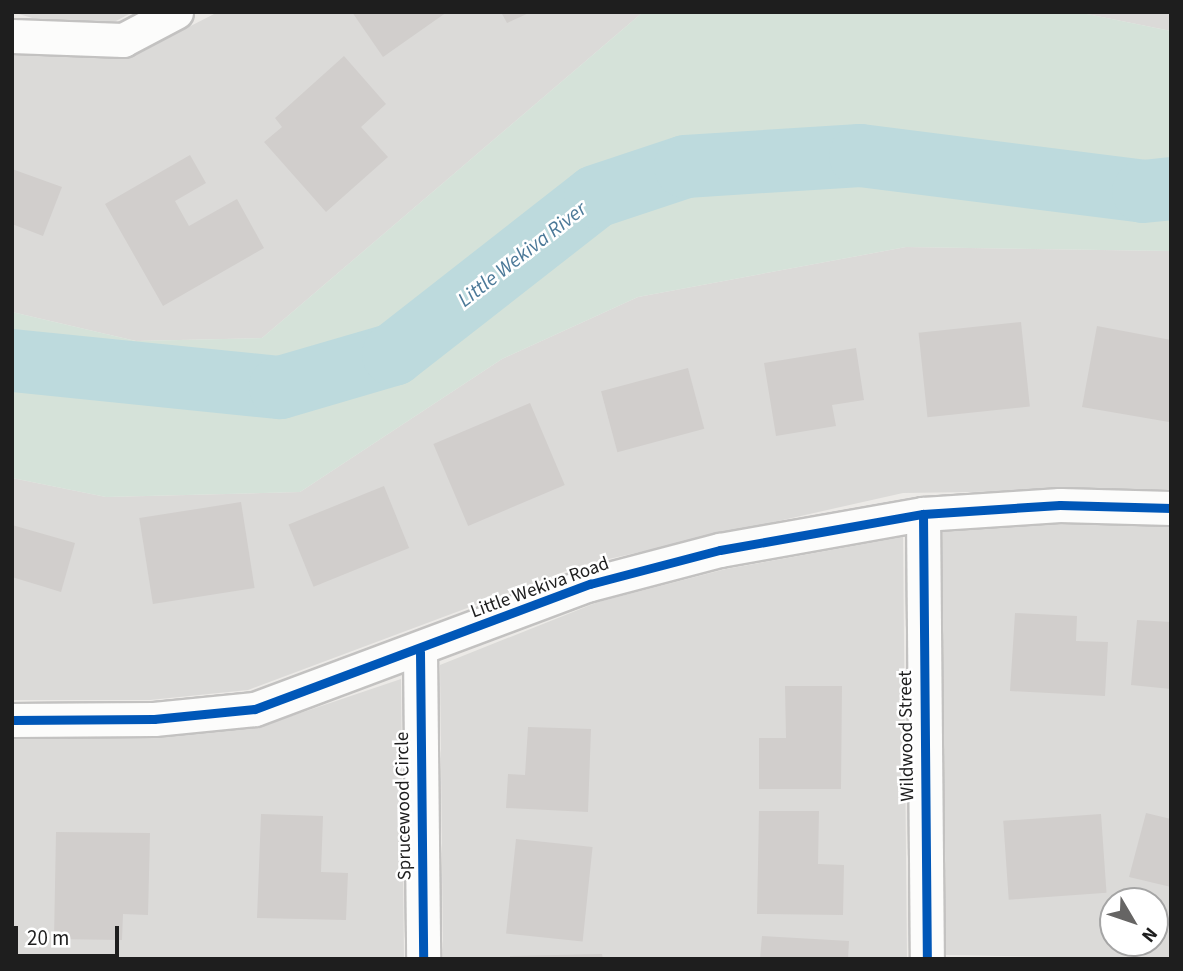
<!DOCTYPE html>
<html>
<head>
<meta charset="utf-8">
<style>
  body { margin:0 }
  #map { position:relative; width:1183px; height:971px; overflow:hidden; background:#eceae7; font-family:"Source Sans 3",sans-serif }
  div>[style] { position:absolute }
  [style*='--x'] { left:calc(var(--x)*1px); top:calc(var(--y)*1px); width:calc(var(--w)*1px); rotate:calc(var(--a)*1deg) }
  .residential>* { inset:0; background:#dbdad8 }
  .wetland>* { inset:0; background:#d5e2d9 }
  .river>* { height:63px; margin:-31.5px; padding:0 31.5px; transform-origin:31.5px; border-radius:31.5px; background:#bddadd }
  .building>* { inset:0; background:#d1cecc; transform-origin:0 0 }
  .roads { filter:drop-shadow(2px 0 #c3c2c1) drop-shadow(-2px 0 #c3c2c1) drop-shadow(0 2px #c3c2c1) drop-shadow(0 -2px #c3c2c1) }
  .minor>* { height:33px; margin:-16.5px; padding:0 16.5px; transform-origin:16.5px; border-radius:16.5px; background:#fcfcfb }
  .cycleway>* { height:9px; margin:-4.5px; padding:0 4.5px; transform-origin:4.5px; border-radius:4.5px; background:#0057b8 }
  span { translate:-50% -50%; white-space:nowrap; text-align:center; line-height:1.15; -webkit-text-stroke:5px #fff; paint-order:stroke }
  .street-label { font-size:19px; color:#1e1e1e }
  .water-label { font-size:21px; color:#4c7998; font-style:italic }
  .frame { position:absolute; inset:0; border:14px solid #1e1e1e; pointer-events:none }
  .north { position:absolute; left:1099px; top:887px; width:70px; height:70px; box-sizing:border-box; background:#fff; border:2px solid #a5a5a5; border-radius:50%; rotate:129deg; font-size:19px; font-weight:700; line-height:28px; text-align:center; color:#1e1e1e }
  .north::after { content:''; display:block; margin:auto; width:24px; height:32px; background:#666564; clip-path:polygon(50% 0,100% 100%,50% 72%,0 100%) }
  .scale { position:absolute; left:14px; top:926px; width:105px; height:32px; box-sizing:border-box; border:4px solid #1e1e1e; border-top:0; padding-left:9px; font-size:21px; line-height:24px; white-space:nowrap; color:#1e1e1e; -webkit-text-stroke:5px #fff; paint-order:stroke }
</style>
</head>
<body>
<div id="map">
  <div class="residential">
    <div style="clip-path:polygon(12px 12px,133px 12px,116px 21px,46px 22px)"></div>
    <div style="clip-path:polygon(218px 12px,643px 12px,262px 338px,136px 341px,12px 312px,12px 55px,126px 59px)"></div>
    <div style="clip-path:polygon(1077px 12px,1171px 12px,1171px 31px)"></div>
    <div style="clip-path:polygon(906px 247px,1171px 251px,1171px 489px,903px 493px,582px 565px,248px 690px,150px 700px,12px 700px,12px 478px,106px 497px,300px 492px,502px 359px,638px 297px)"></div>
    <div style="clip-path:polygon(evenodd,1063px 524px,1171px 527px,1171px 959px,946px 955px,942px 532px,1063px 524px,1113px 901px,1155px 901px,1155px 943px,1113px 943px,1113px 901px)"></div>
    <div style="clip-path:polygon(903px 537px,907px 959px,443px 959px,440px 665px,598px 602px,726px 569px)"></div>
    <div style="clip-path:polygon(401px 679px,404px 959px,12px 959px,12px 738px,156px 738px,259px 727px)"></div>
  </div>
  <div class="wetland">
    <div style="clip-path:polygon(643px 12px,1077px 12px,1171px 31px,1171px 251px,906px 247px,638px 297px,502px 359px,300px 492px,106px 497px,12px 478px,12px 312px,136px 341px,262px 338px)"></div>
  </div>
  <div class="river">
    <div style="--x:12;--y:360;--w:269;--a:5.8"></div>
    <div style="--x:280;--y:387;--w:118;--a:-16.3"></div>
    <div style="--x:393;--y:354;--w:256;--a:-38"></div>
    <div style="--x:595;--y:196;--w:95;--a:-18.4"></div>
    <div style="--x:685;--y:166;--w:175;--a:-3.6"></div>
    <div style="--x:860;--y:155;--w:285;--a:7.2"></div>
    <div style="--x:1143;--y:191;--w:28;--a:-6"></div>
  </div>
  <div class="building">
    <div style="clip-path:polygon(352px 12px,447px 12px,383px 57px)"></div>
    <div style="clip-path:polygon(501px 12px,531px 12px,507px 23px)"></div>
    <div style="clip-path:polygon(344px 56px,386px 104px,361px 127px,388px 157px,326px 212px,264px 142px,282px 127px,275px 118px)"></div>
    <div style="clip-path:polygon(190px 155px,206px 183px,175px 201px,189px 226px,237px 199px,264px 248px,163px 306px,105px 204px)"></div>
    <div style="clip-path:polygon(12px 169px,62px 187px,43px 236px,12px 224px)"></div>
    <div style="left:1021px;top:322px;width:85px;height:103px;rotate:84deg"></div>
    <div style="clip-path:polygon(1097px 326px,1171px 340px,1169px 422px,1082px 407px)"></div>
    <div style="clip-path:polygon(856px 348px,864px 400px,832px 405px,836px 426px,776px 436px,764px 363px)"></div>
    <div style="left:688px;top:368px;width:63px;height:90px;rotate:75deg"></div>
    <div style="left:530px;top:403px;width:89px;height:105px;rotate:67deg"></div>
    <div style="left:384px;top:486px;width:67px;height:103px;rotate:68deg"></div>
    <div style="left:241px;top:502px;width:87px;height:103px;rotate:81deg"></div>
    <div style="clip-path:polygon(12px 525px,75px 543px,61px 592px,12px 577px)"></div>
    <div style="clip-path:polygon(1015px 613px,1077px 616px,1076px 641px,1108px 642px,1105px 696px,1010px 691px)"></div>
    <div style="clip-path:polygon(1137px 620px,1171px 622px,1171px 689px,1131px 685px)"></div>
    <div style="clip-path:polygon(785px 686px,842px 686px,841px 789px,759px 789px,759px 738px,786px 738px)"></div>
    <div style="clip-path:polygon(528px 727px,591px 729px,588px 812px,506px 808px,508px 774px,525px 775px)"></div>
    <div style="clip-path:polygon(759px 811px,819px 811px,818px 864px,844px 865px,843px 915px,757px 914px)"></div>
    <div style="clip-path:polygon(1146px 813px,1171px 819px,1171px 887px,1129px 877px)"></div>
    <div style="clip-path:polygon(261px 814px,323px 816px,321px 872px,348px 873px,346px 920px,257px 918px)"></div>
    <div style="left:1101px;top:814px;width:79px;height:98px;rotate:86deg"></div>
    <div style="clip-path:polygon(56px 832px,150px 833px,148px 915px,123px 914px,122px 940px,54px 939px)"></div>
    <div style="left:516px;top:839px;width:77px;height:95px;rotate:6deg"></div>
    <div style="clip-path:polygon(762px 936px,849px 941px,848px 959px,760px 959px)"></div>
    <div style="clip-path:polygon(602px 954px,603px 959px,510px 959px,510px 956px)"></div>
  </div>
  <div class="roads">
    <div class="minor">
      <div style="--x:12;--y:36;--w:111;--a:2.1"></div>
      <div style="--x:123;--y:40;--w:60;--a:-27.8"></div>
      <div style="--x:923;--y:514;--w:445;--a:89.5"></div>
      <div style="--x:420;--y:652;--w:307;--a:89.4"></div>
      <div style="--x:12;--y:720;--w:142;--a:-0.4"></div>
      <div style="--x:154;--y:719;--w:101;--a:-5.7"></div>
      <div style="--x:255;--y:709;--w:358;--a:-20.5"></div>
      <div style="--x:590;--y:584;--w:134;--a:-14.7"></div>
      <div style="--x:720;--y:550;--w:206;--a:-10.1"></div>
      <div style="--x:923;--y:514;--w:137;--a:-3.8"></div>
      <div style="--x:1060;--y:505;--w:111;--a:1.5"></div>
    </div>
  </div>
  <div class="cycleway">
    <div style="--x:923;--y:514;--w:445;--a:89.5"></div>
    <div style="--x:420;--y:652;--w:307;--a:89.4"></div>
    <div style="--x:12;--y:720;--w:142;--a:-0.4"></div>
    <div style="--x:154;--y:719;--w:101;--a:-5.7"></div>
    <div style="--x:255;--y:709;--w:358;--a:-20.5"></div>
    <div style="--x:590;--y:584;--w:134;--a:-14.7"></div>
    <div style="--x:720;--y:550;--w:206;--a:-10.1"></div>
    <div style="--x:923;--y:514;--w:137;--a:-3.8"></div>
    <div style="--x:1060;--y:505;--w:111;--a:1.5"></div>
  </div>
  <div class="street-label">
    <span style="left:540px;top:588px;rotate:-20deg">Little Wekiva Road</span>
    <span style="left:907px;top:736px;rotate:-91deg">Wildwood Street</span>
    <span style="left:404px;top:806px;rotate:-91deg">Sprucewood Circle</span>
  </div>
  <div class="water-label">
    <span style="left:522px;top:254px;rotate:-38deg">Little Wekiva River</span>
  </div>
  <div class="frame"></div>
  <div class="north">N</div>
  <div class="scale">20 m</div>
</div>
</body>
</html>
